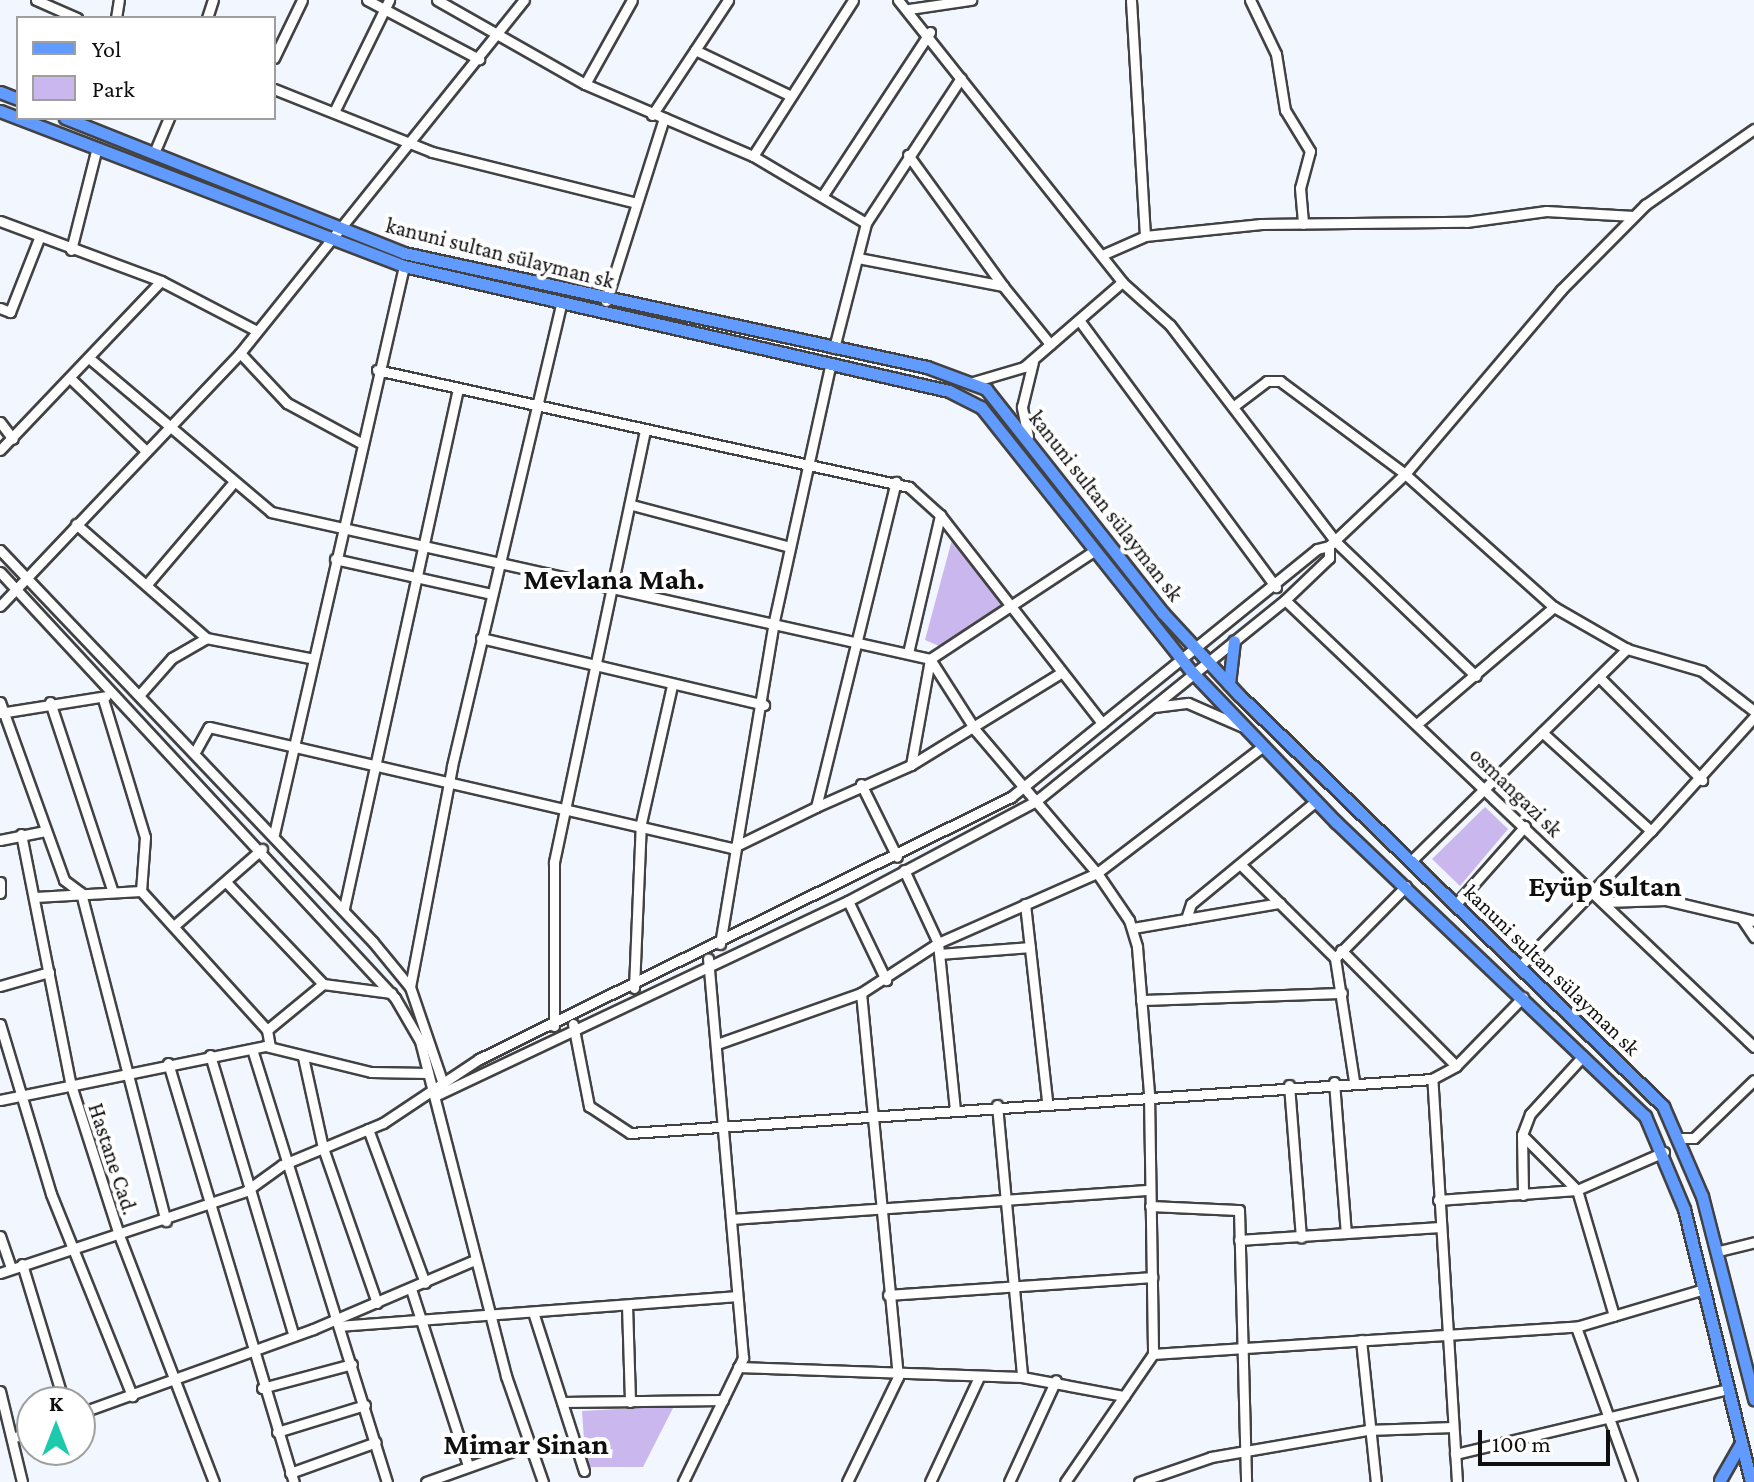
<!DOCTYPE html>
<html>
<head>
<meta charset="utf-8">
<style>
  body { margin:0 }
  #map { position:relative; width:1754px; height:1482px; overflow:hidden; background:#f1f6ff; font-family:"Crimson Pro",serif }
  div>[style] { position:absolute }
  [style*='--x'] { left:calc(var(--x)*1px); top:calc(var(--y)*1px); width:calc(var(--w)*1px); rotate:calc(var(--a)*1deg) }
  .green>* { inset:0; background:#cab7ed }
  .roads { filter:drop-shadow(2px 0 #424242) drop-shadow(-2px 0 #424242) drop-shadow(0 2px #424242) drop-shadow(0 -2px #424242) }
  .minor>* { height:9px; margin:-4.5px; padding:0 4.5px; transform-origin:4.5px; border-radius:4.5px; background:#fff }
  .major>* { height:11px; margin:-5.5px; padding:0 5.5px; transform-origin:5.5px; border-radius:5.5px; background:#619bff }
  span { translate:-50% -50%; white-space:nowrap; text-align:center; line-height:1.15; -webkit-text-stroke:8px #fff; paint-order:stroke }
  .street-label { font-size:22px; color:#0f0f0f }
  .district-label { font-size:30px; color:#0f0f0f; font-weight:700 }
  .legend { position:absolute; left:16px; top:16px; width:260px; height:104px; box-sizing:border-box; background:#fff; border:2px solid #9f9f9f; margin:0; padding:10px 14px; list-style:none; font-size:24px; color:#0f0f0f }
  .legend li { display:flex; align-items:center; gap:16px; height:40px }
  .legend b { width:40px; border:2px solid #9f9f9f }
  .north { position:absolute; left:16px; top:1386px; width:80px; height:80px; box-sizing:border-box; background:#fff; border:2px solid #9f9f9f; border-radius:50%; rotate:0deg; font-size:22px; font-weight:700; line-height:32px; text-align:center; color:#0f0f0f }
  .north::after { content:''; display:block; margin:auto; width:28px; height:36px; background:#1dc9ab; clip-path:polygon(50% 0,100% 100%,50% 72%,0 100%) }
  .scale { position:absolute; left:1478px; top:1430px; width:132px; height:36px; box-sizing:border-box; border:4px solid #0f0f0f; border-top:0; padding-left:10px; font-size:24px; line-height:28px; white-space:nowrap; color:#0f0f0f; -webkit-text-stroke:6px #fff; paint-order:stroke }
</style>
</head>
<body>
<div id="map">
  <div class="green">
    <div style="clip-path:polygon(953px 536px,1011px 605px,946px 649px,925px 640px)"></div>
    <div style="clip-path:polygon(1485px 807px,1508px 829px,1460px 886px,1432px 859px)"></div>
    <div style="clip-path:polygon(674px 1406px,643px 1467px,586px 1467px,582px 1411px)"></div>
  </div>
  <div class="roads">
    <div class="minor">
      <div style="--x:36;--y:0;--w:45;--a:23.7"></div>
      <div style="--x:367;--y:0;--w:127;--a:27.8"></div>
      <div style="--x:437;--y:0;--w:170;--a:29.6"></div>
      <div style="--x:585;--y:84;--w:183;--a:23.2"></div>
      <div style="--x:753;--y:156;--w:131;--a:30.7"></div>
      <div style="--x:898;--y:0;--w:360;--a:51.5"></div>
      <div style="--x:1122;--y:282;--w:64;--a:41.9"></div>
      <div style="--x:1170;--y:325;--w:272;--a:52.6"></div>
      <div style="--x:1335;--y:541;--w:195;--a:43.8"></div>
      <div style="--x:1250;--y:0;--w:60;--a:64.3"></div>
      <div style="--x:1276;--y:54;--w:57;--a:80.9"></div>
      <div style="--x:1285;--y:110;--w:48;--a:58.6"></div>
      <div style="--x:1310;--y:151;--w:38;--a:105"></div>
      <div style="--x:1300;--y:188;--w:36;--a:85"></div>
      <div style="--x:909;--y:9;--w:63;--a:-8.3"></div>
      <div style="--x:116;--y:18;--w:18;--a:-81"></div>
      <div style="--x:207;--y:18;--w:19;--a:-72"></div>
      <div style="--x:695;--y:50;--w:106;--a:25.6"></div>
      <div style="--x:274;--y:58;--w:64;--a:-64.2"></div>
      <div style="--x:585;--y:84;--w:96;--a:-60.8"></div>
      <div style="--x:274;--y:89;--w:170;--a:21.7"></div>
      <div style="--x:432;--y:152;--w:207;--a:14"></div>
      <div style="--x:334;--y:112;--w:125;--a:-63.8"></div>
      <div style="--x:652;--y:115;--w:138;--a:-56.5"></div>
      <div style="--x:154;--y:153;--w:38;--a:-67"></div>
      <div style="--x:753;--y:156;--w:185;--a:-57.3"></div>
      <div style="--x:823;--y:195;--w:195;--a:-56.7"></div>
      <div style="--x:0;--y:221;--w:172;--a:20.4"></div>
      <div style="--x:161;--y:281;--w:108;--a:27.5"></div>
      <div style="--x:1145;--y:236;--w:117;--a:-5.9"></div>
      <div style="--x:1261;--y:224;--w:205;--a:-0.6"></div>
      <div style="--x:1466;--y:222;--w:81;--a:-7.8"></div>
      <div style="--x:1546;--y:211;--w:88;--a:3.3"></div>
      <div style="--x:71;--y:250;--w:102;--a:-75.8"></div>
      <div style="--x:1102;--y:255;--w:47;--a:-23.8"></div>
      <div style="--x:1145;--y:236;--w:236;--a:-93.4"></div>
      <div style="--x:858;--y:258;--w:148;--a:10.9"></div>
      <div style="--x:1003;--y:286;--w:162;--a:-125.9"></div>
      <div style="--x:1003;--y:286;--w:75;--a:51"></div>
      <div style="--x:606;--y:301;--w:192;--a:-72.4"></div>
      <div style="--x:0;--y:308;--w:11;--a:22"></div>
      <div style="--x:10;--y:312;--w:82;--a:-68.5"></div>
      <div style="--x:1079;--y:320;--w:332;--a:53.6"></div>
      <div style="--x:834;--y:348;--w:129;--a:-75.6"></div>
      <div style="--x:866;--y:223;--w:173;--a:-56.8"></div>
      <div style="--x:240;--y:353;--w:69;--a:46.8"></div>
      <div style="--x:287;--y:403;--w:82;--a:28.4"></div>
      <div style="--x:89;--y:358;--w:238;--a:40.2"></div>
      <div style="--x:271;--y:512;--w:675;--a:12.57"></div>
      <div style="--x:930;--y:659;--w:85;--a:57.4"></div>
      <div style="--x:976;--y:731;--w:187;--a:49.6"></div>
      <div style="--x:1097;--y:873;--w:57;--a:55.8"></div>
      <div style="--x:1129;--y:920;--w:28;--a:73"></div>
      <div style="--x:1137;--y:947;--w:147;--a:85.3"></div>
      <div style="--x:1149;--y:1094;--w:260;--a:89.1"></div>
      <div style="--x:1153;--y:1354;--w:155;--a:124.5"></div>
      <div style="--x:377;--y:370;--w:545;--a:12.4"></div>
      <div style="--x:909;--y:487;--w:42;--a:42.1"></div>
      <div style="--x:940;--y:515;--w:264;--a:52.1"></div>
      <div style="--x:70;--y:378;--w:104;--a:43.8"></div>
      <div style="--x:973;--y:382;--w:53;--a:-16.4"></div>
      <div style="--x:1024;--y:367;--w:130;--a:-40.9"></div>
      <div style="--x:1234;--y:406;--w:41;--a:-37.1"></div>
      <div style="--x:1267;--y:381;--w:13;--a:0"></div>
      <div style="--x:1280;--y:381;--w:156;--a:36.6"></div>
      <div style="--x:1405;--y:474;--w:200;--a:41.8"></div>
      <div style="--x:1554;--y:607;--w:84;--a:29.9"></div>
      <div style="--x:1627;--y:649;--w:78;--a:16.3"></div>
      <div style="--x:1702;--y:671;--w:66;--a:37.6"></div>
      <div style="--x:0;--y:422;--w:21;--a:53"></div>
      <div style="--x:1028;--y:436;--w:30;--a:-102"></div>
      <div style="--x:1022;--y:407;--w:46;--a:-76.3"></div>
      <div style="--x:0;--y:450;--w:233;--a:-46.4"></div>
      <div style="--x:632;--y:505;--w:163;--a:14.9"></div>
      <div style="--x:76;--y:524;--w:173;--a:41.2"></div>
      <div style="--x:206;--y:638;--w:106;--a:10.9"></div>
      <div style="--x:0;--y:550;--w:541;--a:46.42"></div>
      <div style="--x:373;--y:942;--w:58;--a:50.6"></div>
      <div style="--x:410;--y:987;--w:102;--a:71.2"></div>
      <div style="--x:335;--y:559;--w:160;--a:12.6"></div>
      <div style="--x:0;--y:572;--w:581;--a:47.16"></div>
      <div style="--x:395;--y:998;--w:50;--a:59.8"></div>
      <div style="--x:420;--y:1041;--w:346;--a:75.6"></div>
      <div style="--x:506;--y:1376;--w:112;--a:70.8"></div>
      <div style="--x:147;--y:584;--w:133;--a:-49.6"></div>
      <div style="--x:1285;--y:600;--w:648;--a:43.62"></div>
      <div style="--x:0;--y:606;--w:349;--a:-46.5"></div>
      <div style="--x:240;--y:353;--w:453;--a:-51.2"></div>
      <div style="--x:481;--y:638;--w:291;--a:13.3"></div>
      <div style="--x:908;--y:653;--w:142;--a:-76.9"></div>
      <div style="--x:1599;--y:677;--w:146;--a:45"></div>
      <div style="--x:141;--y:693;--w:47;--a:-48.5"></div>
      <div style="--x:172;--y:658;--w:39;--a:-30"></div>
      <div style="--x:103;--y:699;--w:144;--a:73.1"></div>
      <div style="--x:145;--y:837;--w:54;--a:94.2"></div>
      <div style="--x:141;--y:891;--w:188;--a:47.8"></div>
      <div style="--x:267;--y:1030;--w:17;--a:80"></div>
      <div style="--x:0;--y:702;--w:189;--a:70.2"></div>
      <div style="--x:64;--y:880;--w:21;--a:37"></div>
      <div style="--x:81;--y:893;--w:339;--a:75.5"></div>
      <div style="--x:50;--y:702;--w:200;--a:71.7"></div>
      <div style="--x:1154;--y:707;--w:34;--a:-7"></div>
      <div style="--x:1188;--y:703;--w:58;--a:23.5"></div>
      <div style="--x:0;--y:713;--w:107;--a:-9.1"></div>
      <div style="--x:1418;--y:723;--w:179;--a:-40.5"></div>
      <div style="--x:196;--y:750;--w:26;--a:-61"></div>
      <div style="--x:209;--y:727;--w:537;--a:13.03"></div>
      <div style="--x:732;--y:848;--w:93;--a:-26"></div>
      <div style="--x:816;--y:807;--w:335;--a:-76.2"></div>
      <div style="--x:911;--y:765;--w:174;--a:-31.6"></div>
      <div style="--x:861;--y:784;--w:81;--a:63.7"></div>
      <div style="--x:816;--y:807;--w:104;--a:-23.9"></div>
      <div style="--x:911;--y:765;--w:108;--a:-79.8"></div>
      <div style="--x:930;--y:659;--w:194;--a:-33.4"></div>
      <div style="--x:1651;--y:831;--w:154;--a:-47.9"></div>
      <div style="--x:21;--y:834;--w:253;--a:78.8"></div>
      <div style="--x:70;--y:1082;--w:161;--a:72.2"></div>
      <div style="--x:119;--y:1235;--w:265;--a:69"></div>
      <div style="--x:274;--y:834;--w:583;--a:-77.11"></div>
      <div style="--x:0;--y:840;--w:46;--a:-11.3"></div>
      <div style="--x:1411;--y:861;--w:303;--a:-44.5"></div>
      <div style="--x:1241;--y:865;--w:132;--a:44.7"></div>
      <div style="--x:904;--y:870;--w:81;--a:65"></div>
      <div style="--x:938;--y:943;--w:167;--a:84.2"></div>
      <div style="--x:0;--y:882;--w:11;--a:90"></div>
      <div style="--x:226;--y:882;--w:141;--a:46.4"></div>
      <div style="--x:35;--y:897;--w:106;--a:-3.2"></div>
      <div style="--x:848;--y:901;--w:88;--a:64.3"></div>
      <div style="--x:1604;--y:902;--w:62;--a:-1.8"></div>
      <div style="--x:1666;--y:900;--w:90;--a:13.4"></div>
      <div style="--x:1025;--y:904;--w:197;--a:83.6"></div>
      <div style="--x:1456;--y:904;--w:104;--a:-48.5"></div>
      <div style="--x:344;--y:908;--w:527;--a:-77.62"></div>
      <div style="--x:1186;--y:919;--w:16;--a:-72"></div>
      <div style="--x:1191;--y:904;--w:162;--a:-39.5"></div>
      <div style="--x:1742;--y:919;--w:22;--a:56"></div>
      <div style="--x:174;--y:926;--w:117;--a:-41.2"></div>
      <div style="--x:1133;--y:928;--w:149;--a:-9.7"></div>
      <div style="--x:720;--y:944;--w:327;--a:-80.5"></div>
      <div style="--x:774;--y:621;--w:260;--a:-77.6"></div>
      <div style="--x:1341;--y:950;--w:163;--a:45.2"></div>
      <div style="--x:940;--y:954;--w:90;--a:-4.4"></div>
      <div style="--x:1520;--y:966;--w:188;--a:-45.9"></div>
      <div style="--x:1651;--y:831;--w:147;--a:-137.8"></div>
      <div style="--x:0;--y:986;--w:51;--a:-15.9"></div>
      <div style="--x:410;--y:987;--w:225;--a:-79.2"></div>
      <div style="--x:452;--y:766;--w:474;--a:-76.7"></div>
      <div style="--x:634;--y:988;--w:165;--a:-87.6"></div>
      <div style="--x:641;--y:823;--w:141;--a:-77.3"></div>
      <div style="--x:1141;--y:1000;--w:201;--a:-2"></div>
      <div style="--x:0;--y:1024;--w:177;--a:73.3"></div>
      <div style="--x:51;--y:1194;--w:218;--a:68.1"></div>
      <div style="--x:573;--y:1024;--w:84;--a:79"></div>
      <div style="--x:589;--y:1106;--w:49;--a:33.4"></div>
      <div style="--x:630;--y:1133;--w:804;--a:-3.85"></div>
      <div style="--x:554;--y:1026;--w:164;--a:-90"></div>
      <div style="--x:554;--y:862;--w:441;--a:-78.1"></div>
      <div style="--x:267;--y:1030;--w:72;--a:-39.4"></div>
      <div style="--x:323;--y:984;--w:69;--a:7.5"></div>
      <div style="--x:717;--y:1044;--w:153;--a:-19.5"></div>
      <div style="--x:861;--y:993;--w:92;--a:-33"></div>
      <div style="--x:938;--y:943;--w:174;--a:-23.8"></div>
      <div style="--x:1097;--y:873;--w:209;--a:-37.4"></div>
      <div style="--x:252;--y:1049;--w:454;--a:72.7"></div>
      <div style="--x:210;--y:1055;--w:293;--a:73.4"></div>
      <div style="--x:1583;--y:1056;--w:79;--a:132.4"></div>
      <div style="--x:1530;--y:1114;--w:22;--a:111"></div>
      <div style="--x:1522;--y:1135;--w:78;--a:45"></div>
      <div style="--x:1577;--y:1190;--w:131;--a:73.6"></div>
      <div style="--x:303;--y:1057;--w:93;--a:77.6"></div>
      <div style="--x:323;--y:1148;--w:164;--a:70.8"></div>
      <div style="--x:168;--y:1063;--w:438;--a:73.3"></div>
      <div style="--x:1354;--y:1081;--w:124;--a:-98.8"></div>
      <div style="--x:1335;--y:958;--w:101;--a:-45.4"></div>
      <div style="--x:1334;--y:1082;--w:151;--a:85.5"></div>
      <div style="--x:1289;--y:1085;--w:153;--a:85.5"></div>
      <div style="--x:435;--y:1096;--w:457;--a:-25.3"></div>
      <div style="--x:848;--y:901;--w:213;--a:-28"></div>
      <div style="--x:1036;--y:801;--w:320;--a:-38.9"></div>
      <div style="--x:1285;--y:600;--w:61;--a:-43.7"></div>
      <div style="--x:1329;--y:558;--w:12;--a:-90"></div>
      <div style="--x:0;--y:1100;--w:270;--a:-11.5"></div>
      <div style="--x:265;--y:1046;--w:109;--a:13.8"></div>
      <div style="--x:371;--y:1072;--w:57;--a:1"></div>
      <div style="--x:997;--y:1105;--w:273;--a:84.7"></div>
      <div style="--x:368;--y:1129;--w:164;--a:69.7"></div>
      <div style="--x:1522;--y:1135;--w:60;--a:89"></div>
      <div style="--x:1681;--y:1138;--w:13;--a:0"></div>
      <div style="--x:1694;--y:1138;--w:83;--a:-44"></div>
      <div style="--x:1438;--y:1200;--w:139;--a:-4.1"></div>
      <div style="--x:1577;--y:1190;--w:95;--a:-23.6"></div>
      <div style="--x:1150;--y:1206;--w:89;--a:2.6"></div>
      <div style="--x:1239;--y:1210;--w:272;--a:88.5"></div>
      <div style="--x:731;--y:1219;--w:420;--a:-4"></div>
      <div style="--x:0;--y:1236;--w:34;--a:71"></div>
      <div style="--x:1239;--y:1240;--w:201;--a:-3.7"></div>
      <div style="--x:1719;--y:1251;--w:36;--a:-14"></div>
      <div style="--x:22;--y:1264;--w:144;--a:73.1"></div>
      <div style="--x:0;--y:1273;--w:259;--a:-18.4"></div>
      <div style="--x:246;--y:1191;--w:44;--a:-35.8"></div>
      <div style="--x:282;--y:1165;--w:109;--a:-22.6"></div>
      <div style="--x:383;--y:1123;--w:115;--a:-33.7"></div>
      <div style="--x:479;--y:1059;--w:593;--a:-26.22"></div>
      <div style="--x:1011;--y:797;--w:394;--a:-39"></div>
      <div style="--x:1317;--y:549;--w:12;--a:-14"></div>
      <div style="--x:1329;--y:546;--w:105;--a:-43.5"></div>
      <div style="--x:1405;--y:474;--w:241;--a:-49.7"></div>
      <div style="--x:1561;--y:290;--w:120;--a:-45.3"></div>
      <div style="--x:1645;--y:205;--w:133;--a:-34.9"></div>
      <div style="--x:411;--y:1289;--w:186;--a:72.1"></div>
      <div style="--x:888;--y:1295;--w:265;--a:-3.9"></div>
      <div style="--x:627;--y:1305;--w:97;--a:88.2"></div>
      <div style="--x:533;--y:1312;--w:167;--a:72.2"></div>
      <div style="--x:339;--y:1326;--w:399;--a:-4.3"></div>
      <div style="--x:1576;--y:1327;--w:165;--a:70.1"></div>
      <div style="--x:1361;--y:1340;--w:143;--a:84"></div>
      <div style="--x:1153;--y:1354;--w:424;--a:-3.7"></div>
      <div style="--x:1576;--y:1327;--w:134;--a:-16.5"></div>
      <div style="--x:738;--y:1367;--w:284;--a:2"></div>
      <div style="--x:1022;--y:1377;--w:104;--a:10.6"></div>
      <div style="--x:262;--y:1388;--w:93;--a:-14.9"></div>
      <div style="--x:0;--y:1391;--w:94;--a:76.4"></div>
      <div style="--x:562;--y:1402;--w:161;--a:-0.7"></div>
      <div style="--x:80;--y:1413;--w:248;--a:-19.8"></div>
      <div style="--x:313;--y:1329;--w:176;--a:-23.1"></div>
      <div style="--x:277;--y:1432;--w:92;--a:-17.1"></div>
      <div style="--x:15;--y:1437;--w:18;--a:-19"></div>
      <div style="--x:1455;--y:1454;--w:281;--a:-13.4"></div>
      <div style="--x:290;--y:1473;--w:91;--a:-19.8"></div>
      <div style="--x:426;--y:1482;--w:110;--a:-19.6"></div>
      <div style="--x:683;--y:1482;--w:138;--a:-64.2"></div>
      <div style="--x:743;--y:1358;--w:401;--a:-95"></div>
      <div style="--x:847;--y:1482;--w:117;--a:-64.1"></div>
      <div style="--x:898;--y:1377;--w:386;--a:-95.5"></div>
      <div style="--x:930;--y:1482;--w:116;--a:-65"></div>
      <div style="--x:1009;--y:1482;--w:112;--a:-65.3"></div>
      <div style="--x:1139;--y:1482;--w:76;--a:-19.1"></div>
      <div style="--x:1211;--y:1457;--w:158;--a:-9.8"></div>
      <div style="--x:1367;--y:1430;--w:86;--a:-2"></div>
      <div style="--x:1457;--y:1482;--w:404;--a:-93.5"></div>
      <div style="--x:1432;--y:1079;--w:27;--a:-28"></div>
      <div style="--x:1456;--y:1066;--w:96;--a:-45.8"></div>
    </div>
    <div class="major">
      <div style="--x:0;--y:92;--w:19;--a:21"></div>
      <div style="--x:0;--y:111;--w:433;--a:21"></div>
      <div style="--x:404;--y:266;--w:559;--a:12.92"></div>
      <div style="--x:949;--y:391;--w:36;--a:27"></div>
      <div style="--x:981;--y:407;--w:339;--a:51.5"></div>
      <div style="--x:1192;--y:672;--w:208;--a:46.2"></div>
      <div style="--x:1336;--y:822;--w:427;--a:43.6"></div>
      <div style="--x:1645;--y:1116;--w:101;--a:67.2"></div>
      <div style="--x:1684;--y:1209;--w:281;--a:76.2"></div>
      <div style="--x:65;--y:118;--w:365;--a:21.7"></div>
      <div style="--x:404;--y:253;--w:535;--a:12.3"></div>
      <div style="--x:927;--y:367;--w:63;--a:20.4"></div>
      <div style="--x:986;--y:389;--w:285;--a:51.7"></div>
      <div style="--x:1163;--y:613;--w:112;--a:47.2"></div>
      <div style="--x:1239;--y:695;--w:591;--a:44.11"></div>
      <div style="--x:1663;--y:1106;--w:98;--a:66.6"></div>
      <div style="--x:1702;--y:1196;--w:210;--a:75.6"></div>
      <div style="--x:1229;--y:684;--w:43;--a:-83.4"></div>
      <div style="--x:1720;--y:1480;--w:43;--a:-60.4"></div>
    </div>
  </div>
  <div class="street-label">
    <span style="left:500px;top:253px;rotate:14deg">kanuni sultan sülayman sk</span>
    <span style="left:1106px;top:506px;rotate:52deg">kanuni sultan sülayman sk</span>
    <span style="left:1516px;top:792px;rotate:44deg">osmangazi sk</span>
    <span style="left:1552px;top:970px;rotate:44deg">kanuni sultan sülayman sk</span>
    <span style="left:113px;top:1159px;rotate:72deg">Hastane Cad.</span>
  </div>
  <div class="district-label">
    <span style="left:614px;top:579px">Mevlana Mah.</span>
    <span style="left:1605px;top:886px">Eyüp Sultan</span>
    <span style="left:526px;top:1444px">Mimar Sinan</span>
  </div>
  <ul class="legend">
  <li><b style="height:10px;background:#619bff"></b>Yol</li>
  <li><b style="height:22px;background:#cab7ed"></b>Park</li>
  </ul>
  <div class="north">K</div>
  <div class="scale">100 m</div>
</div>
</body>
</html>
